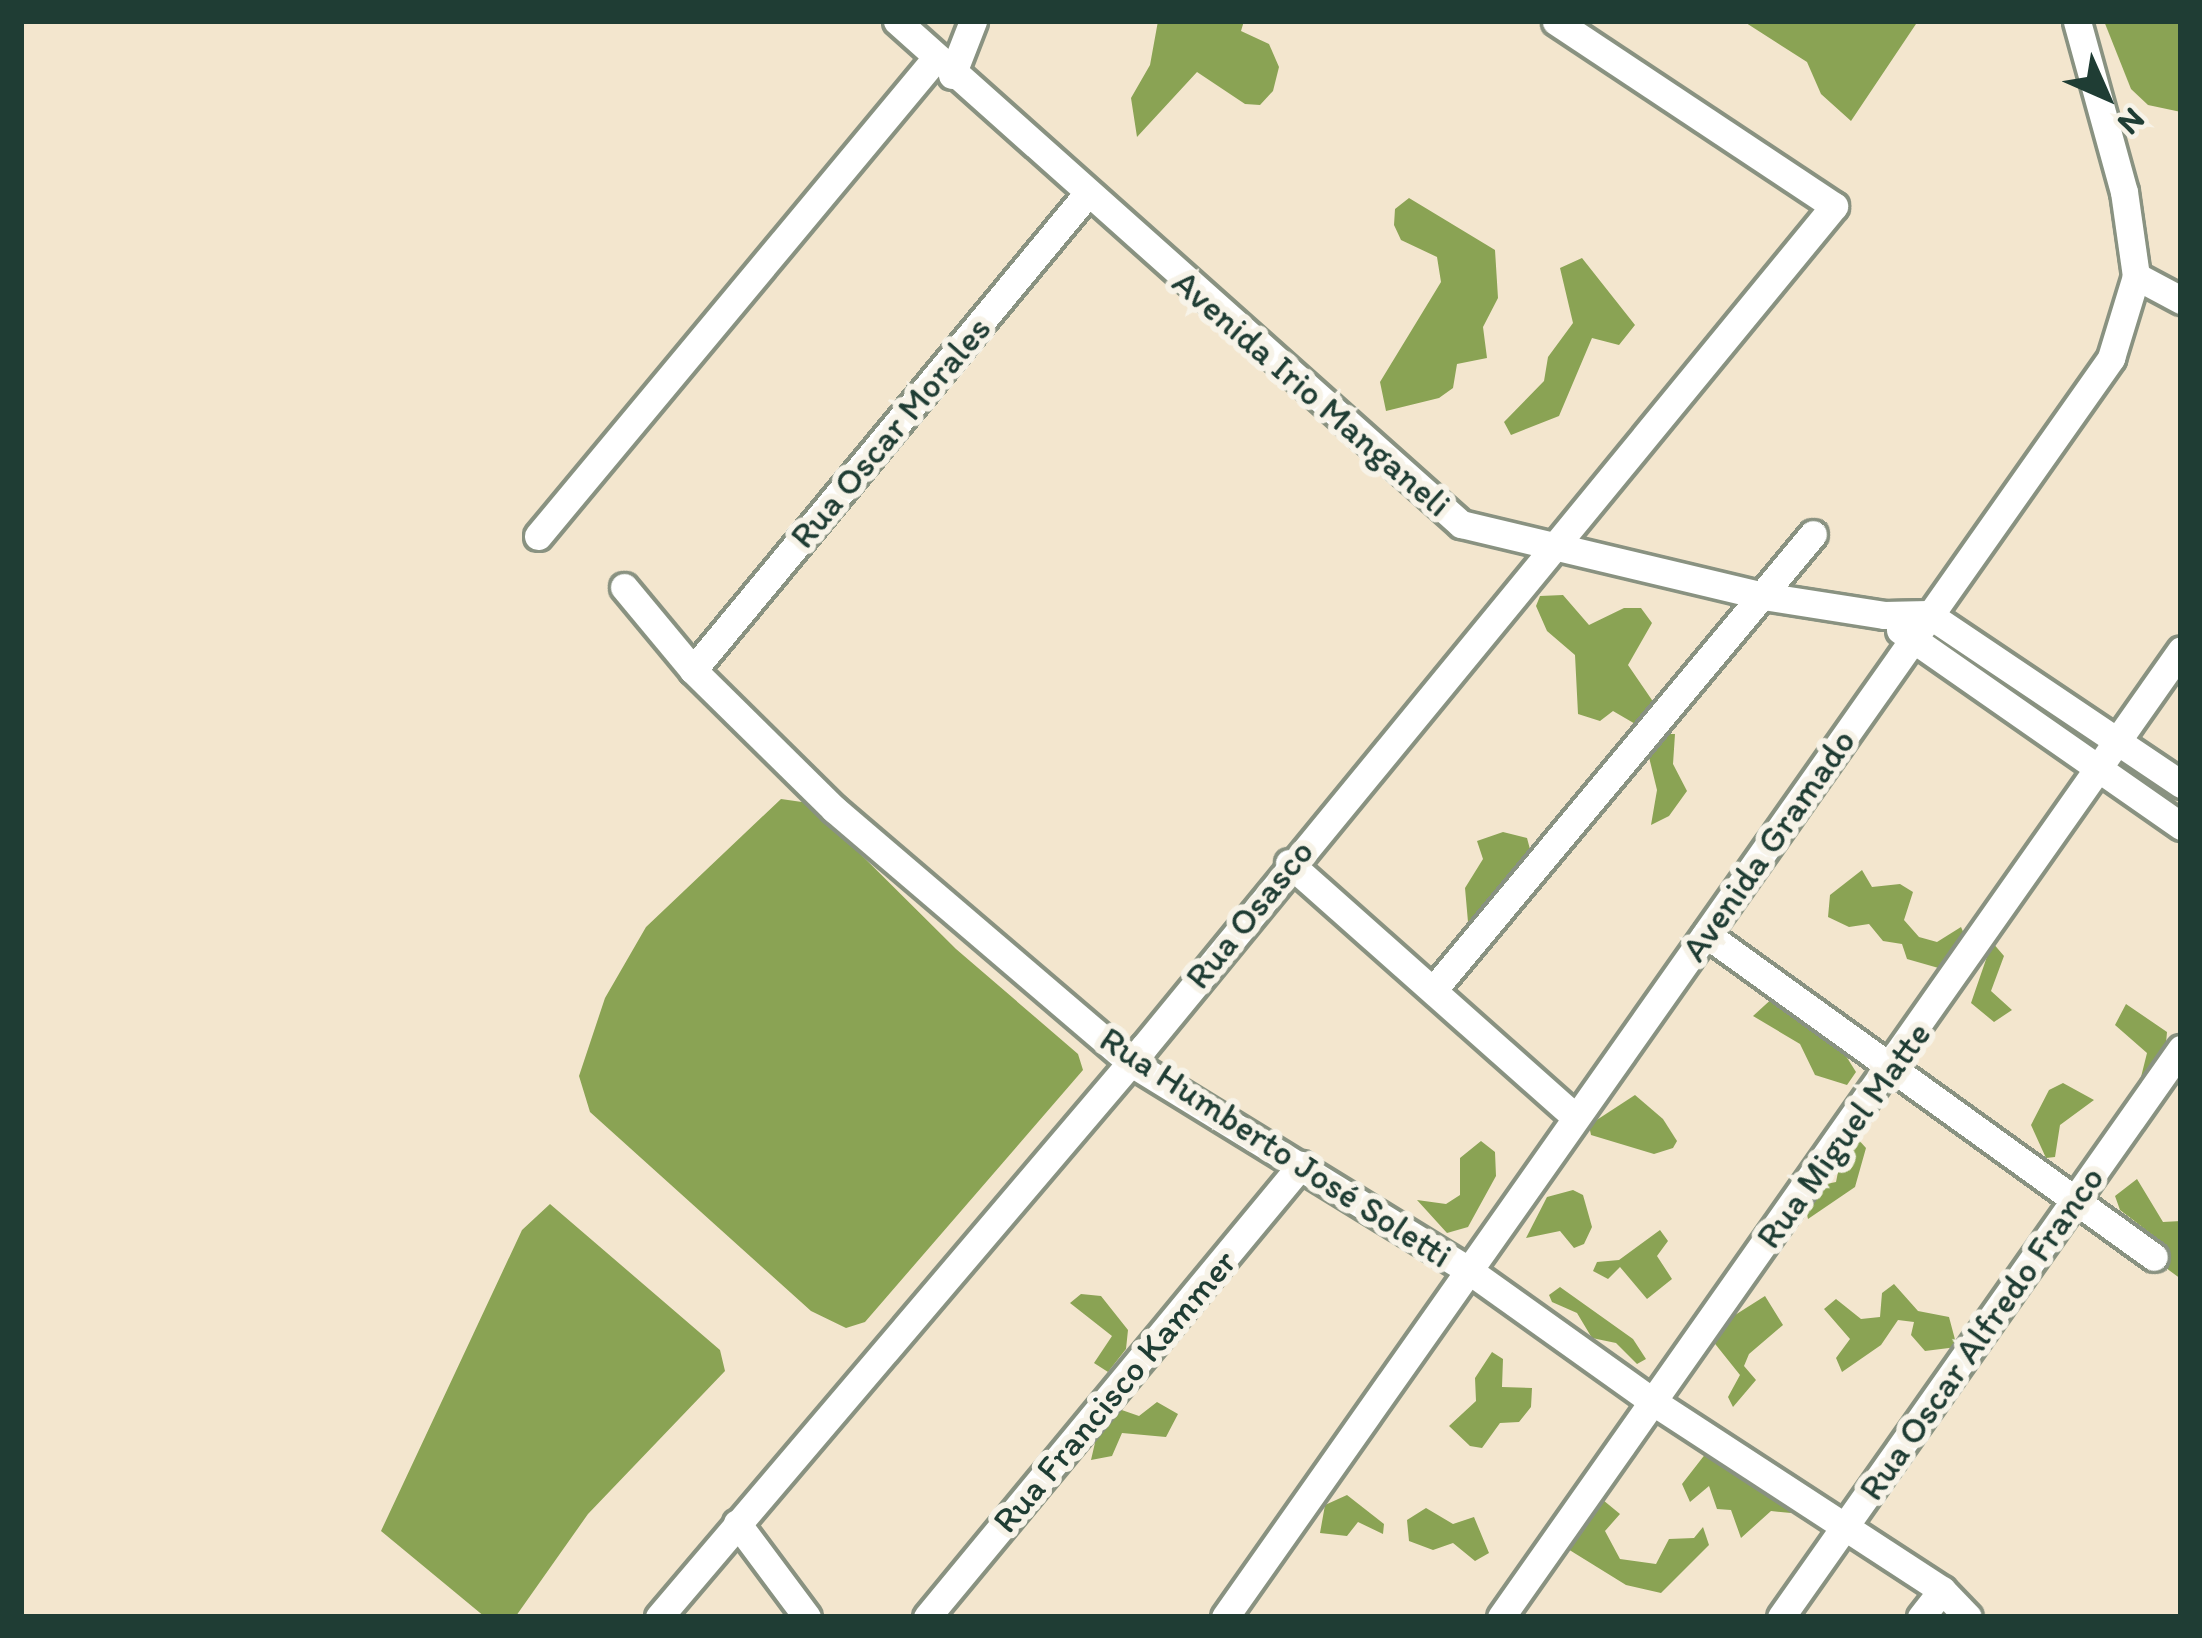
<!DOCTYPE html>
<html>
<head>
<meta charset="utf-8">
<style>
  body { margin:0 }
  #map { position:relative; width:2202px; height:1638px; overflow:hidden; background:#f3e6ce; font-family:Itim,sans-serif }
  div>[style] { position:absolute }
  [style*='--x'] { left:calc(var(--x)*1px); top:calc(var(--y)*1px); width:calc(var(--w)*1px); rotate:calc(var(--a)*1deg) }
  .forest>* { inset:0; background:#8aa354 }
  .roads { filter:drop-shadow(3px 0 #899281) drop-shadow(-3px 0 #899281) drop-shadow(0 3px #899281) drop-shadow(0 -3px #899281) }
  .minor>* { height:27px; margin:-13.5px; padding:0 13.5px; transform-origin:13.5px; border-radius:13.5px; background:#fff }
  span { translate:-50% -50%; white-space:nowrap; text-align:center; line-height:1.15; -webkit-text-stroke:12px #f7f3e8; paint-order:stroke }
  .street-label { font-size:36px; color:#1f3d34 }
  .frame { position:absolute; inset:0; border:24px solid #1f3d34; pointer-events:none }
  .north { position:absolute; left:2046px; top:36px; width:120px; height:120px; -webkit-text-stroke:9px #f7f3e8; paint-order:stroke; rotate:135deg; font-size:33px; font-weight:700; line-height:48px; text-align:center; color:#1f3d34 }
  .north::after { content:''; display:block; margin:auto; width:42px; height:54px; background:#1f3d34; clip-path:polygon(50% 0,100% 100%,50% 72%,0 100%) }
</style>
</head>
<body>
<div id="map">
  <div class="forest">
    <div style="clip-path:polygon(1158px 21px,1244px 21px,1241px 31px,1269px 44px,1279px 67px,1273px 91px,1260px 105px,1245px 104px,1197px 72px,1137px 137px,1131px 98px,1150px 65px)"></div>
    <div style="clip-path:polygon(1743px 21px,1918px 21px,1851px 121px,1821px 94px,1807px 62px)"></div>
    <div style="clip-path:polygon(2104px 21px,2181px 21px,2181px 112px,2148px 105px,2131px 89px)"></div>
    <div style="clip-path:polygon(1409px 198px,1495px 250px,1498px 298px,1483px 327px,1487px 358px,1457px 364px,1453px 388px,1439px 398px,1386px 411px,1380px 382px,1441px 282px,1437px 257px,1401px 240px,1394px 225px,1395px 209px)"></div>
    <div style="clip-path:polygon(1582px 258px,1635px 325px,1619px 345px,1592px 338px,1559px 416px,1511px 435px,1504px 422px,1544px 381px,1548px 357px,1573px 323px,1560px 268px)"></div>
    <div style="clip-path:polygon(1563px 595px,1589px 625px,1624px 608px,1641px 608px,1652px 623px,1628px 665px,1654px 703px,1637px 725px,1613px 711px,1600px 721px,1578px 714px,1575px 655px,1547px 631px,1536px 606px,1540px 596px)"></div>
    <div style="clip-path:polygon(1662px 734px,1675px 734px,1673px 764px,1687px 791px,1669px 816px,1651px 825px,1657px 790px,1648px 753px)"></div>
    <div style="clip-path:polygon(781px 799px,809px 803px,956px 949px,1078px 1054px,1083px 1070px,865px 1322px,846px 1328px,811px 1311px,590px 1112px,579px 1076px,605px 998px,646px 927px)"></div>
    <div style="clip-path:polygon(1503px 832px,1527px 838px,1531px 853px,1476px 922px,1468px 922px,1465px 888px,1483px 859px,1477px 841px)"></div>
    <div style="clip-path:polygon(1862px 870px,1872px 887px,1900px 884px,1913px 892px,1904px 920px,1919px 937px,1937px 942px,1961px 927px,1965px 936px,1942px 969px,1907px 959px,1902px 944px,1883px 941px,1869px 924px,1849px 927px,1828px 917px,1830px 895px)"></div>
    <div style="clip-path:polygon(1992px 942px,2004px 956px,1991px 991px,2012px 1010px,1994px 1022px,1971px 1003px)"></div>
    <div style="clip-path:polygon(1776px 995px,1831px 1032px,1856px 1072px,1847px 1085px,1815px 1075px,1800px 1044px,1753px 1016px)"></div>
    <div style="clip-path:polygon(2126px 1004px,2167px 1032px,2165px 1055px,2141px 1077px,2147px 1053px,2115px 1025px)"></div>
    <div style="clip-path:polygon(2063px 1083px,2094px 1100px,2060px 1125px,2055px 1157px,2046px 1158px,2031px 1125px,2049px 1090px)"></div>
    <div style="clip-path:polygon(1635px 1095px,1663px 1119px,1677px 1141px,1673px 1148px,1654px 1154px,1591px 1135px,1589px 1125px)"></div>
    <div style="clip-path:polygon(1857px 1138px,1866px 1148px,1855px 1187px,1808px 1219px,1805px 1205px,1816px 1186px,1836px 1182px,1841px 1157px)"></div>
    <div style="clip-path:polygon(1481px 1141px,1495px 1152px,1496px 1176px,1468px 1227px,1447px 1233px,1417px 1200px,1446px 1204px,1460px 1195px,1460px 1158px)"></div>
    <div style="clip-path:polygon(2137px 1179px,2163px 1222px,2181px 1221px,2181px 1279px,2166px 1268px,2158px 1239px,2120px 1210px,2115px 1196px)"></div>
    <div style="clip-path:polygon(1573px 1190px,1583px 1195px,1592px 1227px,1584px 1244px,1574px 1248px,1560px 1231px,1526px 1238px,1547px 1197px)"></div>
    <div style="clip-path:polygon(550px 1204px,720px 1350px,725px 1371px,588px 1514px,516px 1616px,485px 1617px,381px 1531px,522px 1230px)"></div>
    <div style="clip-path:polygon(1660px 1230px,1668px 1241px,1657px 1256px,1672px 1279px,1647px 1299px,1620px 1267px,1608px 1279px,1593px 1271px,1597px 1262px,1619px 1260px)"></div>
    <div style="clip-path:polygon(1894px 1284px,1918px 1311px,1949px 1317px,1957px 1347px,1925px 1351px,1911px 1335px,1914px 1322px,1898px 1320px,1881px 1345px,1842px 1372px,1836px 1358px,1850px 1339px,1824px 1309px,1836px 1299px,1861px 1319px,1880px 1317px,1882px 1293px)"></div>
    <div style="clip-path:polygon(1560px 1287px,1633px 1339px,1646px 1359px,1637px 1364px,1616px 1343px,1592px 1338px,1577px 1313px,1552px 1302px,1549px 1295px)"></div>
    <div style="clip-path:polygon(1081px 1294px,1101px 1296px,1128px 1330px,1126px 1349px,1108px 1372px,1094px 1363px,1112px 1336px,1070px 1303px)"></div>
    <div style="clip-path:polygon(1765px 1296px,1783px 1325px,1749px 1354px,1744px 1366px,1756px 1380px,1733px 1407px,1728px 1397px,1740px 1375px,1712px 1340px,1724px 1322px)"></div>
    <div style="clip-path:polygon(1492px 1352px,1503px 1359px,1502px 1387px,1532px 1388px,1531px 1407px,1519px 1422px,1500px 1423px,1482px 1448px,1470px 1446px,1449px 1426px,1476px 1401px,1475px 1378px)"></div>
    <div style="clip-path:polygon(1157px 1402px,1178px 1414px,1166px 1437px,1122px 1433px,1112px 1456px,1091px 1460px,1100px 1421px,1116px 1408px,1139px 1416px)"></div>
    <div style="clip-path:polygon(1710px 1448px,1786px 1497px,1791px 1513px,1771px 1511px,1741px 1538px,1731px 1510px,1717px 1509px,1709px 1486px,1690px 1502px,1682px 1484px)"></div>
    <div style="clip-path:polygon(1347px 1495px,1384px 1524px,1383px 1534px,1358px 1522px,1347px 1536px,1320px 1533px,1325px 1505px)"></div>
    <div style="clip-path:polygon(1603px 1500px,1620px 1514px,1605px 1531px,1620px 1559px,1656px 1564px,1669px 1539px,1694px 1538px,1703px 1527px,1709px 1545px,1661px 1593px,1626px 1585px,1563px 1546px)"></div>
    <div style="clip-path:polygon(1426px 1508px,1453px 1524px,1474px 1517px,1489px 1553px,1475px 1561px,1453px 1543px,1433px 1550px,1409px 1541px,1407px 1520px)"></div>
  </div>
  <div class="roads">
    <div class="minor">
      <div style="--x:897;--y:21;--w:756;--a:41.73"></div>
      <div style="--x:1461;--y:524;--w:310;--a:13.4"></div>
      <div style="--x:1763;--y:596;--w:122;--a:8.9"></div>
      <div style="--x:1884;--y:615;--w:44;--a:-1.3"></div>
      <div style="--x:1928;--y:614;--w:305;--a:33.9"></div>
      <div style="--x:952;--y:75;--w:58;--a:-68.7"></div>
      <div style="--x:2136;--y:276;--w:51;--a:28.1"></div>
      <div style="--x:538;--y:536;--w:621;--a:-50.23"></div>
      <div style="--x:624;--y:587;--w:108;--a:50.3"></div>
      <div style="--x:693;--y:670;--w:198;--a:44.6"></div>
      <div style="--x:834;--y:809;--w:389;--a:40.5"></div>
      <div style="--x:1130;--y:1062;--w:395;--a:31.6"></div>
      <div style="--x:1467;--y:1269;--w:227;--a:35.5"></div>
      <div style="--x:1652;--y:1401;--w:346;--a:33.1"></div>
      <div style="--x:1942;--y:1590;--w:37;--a:46"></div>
      <div style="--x:1900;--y:630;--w:343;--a:34.9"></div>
      <div style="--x:693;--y:670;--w:618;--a:-50.38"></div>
      <div style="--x:1289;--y:863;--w:380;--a:41.6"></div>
      <div style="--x:1706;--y:934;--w:552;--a:35.79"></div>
      <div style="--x:1434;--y:989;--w:592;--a:-50.21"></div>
      <div style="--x:737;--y:1523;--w:117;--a:53.3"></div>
      <div style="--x:659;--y:1617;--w:748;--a:-49.61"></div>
      <div style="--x:1144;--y:1047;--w:1088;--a:-50.63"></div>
      <div style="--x:1834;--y:206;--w:334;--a:-146.4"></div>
      <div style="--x:927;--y:1617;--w:587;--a:-50.39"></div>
      <div style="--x:1225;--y:1617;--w:1540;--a:-54.86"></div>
      <div style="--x:2111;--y:358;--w:86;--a:-73"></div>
      <div style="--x:2136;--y:276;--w:85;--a:-98.1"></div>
      <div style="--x:2124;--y:192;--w:177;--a:-105.4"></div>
      <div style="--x:1501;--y:1617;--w:1182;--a:-54.88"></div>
      <div style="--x:1781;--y:1617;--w:695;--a:-54.85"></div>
      <div style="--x:1921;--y:1617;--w:34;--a:-52"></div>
    </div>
  </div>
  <div class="street-label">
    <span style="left:1312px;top:393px;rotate:41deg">Avenida Irio Manganeli</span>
    <span style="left:890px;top:432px;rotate:-50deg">Rua Oscar Morales</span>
    <span style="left:1768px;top:845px;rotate:-55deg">Avenida Gramado</span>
    <span style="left:1249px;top:914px;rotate:-51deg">Rua Osasco</span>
    <span style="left:1843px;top:1135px;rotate:-54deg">Rua Miguel Matte</span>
    <span style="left:1276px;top:1147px;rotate:33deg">Rua Humberto José Soletti</span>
    <span style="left:1981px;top:1333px;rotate:-55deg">Rua Oscar Alfredo Franco</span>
    <span style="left:1114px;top:1391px;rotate:-50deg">Rua Francisco Kammer</span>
  </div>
  <div class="frame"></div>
  <div class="north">N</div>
</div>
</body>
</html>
